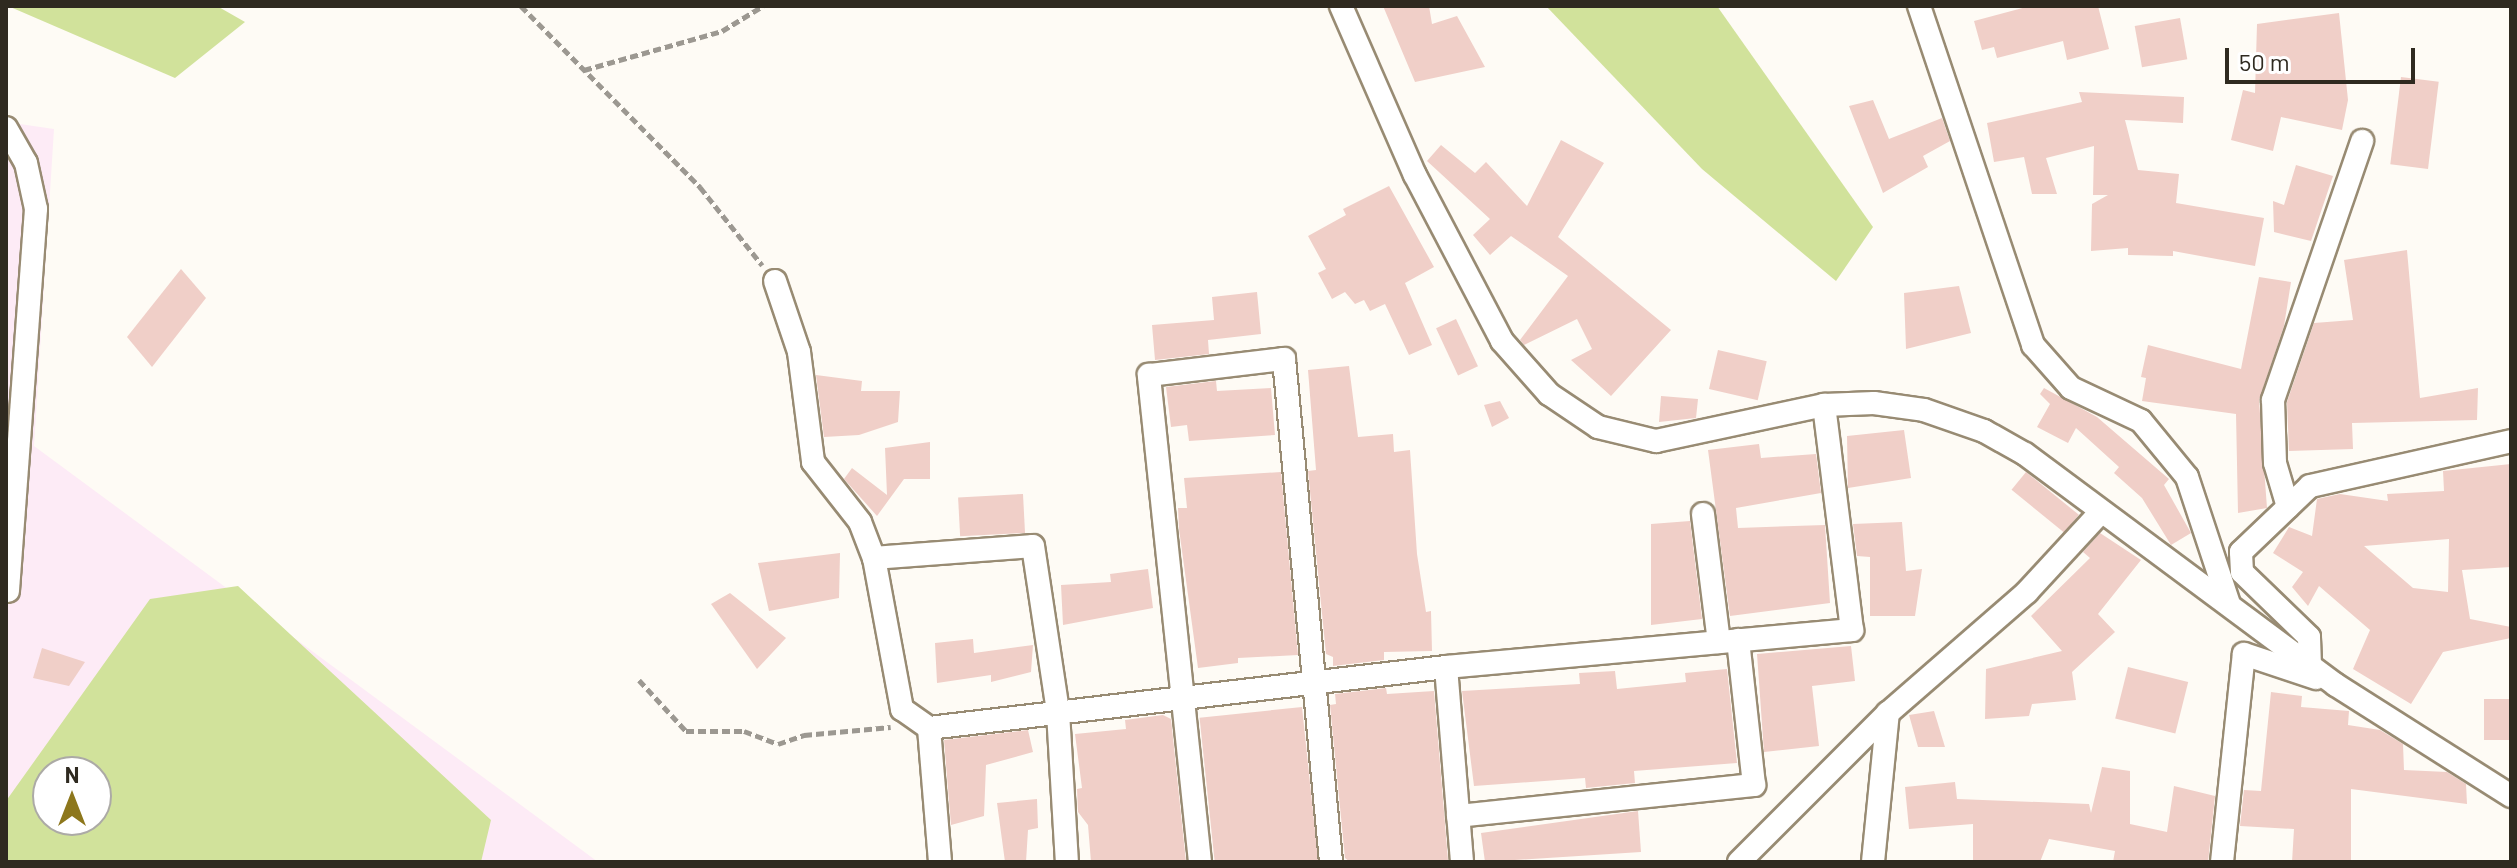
<!DOCTYPE html>
<html>
<head>
<meta charset="utf-8">
<style>
  body { margin:0 }
  #map { position:relative; width:2517px; height:868px; overflow:hidden; background:#fefbf5; font-family:Barlow,sans-serif }
  div>[style] { position:absolute }
  [style*='--x'] { left:calc(var(--x)*1px); top:calc(var(--y)*1px); width:calc(var(--w)*1px); rotate:calc(var(--a)*1deg) }
  .education>* { inset:0; background:#fdebf6 }
  .green>* { inset:0; background:#d1e29b }
  .building>* { inset:0; background:#f0cfc8; transform-origin:0 0 }
  .path>* { height:5px; margin-top:-2.5px; transform-origin:0; background:repeating-linear-gradient(90deg,#9c9891 0 8px,transparent 0 12px) }
  .roads { filter:drop-shadow(2px 0 #988b73) drop-shadow(-2px 0 #988b73) drop-shadow(0 2px #988b73) drop-shadow(0 -2px #988b73) }
  .street>* { height:22px; margin:-11px; padding:0 11px; transform-origin:11px; border-radius:11px; background:#fff }
  span { translate:-50% -50%; white-space:nowrap; text-align:center; line-height:1.15; -webkit-text-stroke:8px #fff; paint-order:stroke }
  .frame { position:absolute; inset:0; border:8px solid #2f2a20; pointer-events:none }
  .north { position:absolute; left:32px; top:756px; width:80px; height:80px; box-sizing:border-box; background:#fff; border:2px solid #acaaa6; border-radius:50%; rotate:0deg; font-size:22px; font-weight:700; line-height:32px; text-align:center; color:#2f2a20 }
  .north::after { content:''; display:block; margin:auto; width:28px; height:36px; background:#8d771c; clip-path:polygon(50% 0,100% 100%,50% 72%,0 100%) }
  .scale { position:absolute; left:2225px; top:48px; width:190px; height:36px; box-sizing:border-box; border:4px solid #2f2a20; border-top:0; padding-left:10px; font-size:24px; line-height:28px; white-space:nowrap; color:#2f2a20; -webkit-text-stroke:6px #fff; paint-order:stroke }
</style>
</head>
<body>
<div id="map">
  <div class="education">
    <div style="clip-path:polygon(evenodd,6px 122px,54px 129px,34px 446px,598px 862px,6px 862px,6px 122px,48px 772px,96px 772px,96px 820px,48px 820px,48px 772px)"></div>
  </div>
  <div class="green">
    <div style="clip-path:polygon(8px 6px,217px 6px,245px 22px,175px 78px)"></div>
    <div style="clip-path:polygon(1546px 6px,1717px 6px,1873px 227px,1836px 281px,1702px 169px)"></div>
    <div style="clip-path:polygon(evenodd,238px 586px,491px 820px,481px 862px,6px 862px,6px 801px,150px 599px,238px 586px,48px 772px,96px 772px,96px 820px,48px 820px,48px 772px)"></div>
  </div>
  <div class="building">
    <div style="clip-path:polygon(1383px 6px,1429px 6px,1432px 24px,1457px 16px,1485px 67px,1415px 82px)"></div>
    <div style="clip-path:polygon(2030px 6px,2098px 6px,2109px 49px,2067px 60px,2063px 41px,1997px 58px,1994px 47px,1982px 50px,1974px 21px)"></div>
    <div style="clip-path:polygon(2339px 13px,2348px 100px,2342px 130px,2281px 117px,2273px 151px,2231px 140px,2243px 90px,2255px 93px,2257px 24px)"></div>
    <div style="left:2180px;top:18px;width:42px;height:46px;rotate:80deg"></div>
    <div style="left:2401px;top:77px;width:38px;height:88px;rotate:7deg"></div>
    <div style="clip-path:polygon(2079px 92px,2184px 97px,2183px 123px,2125px 120px,2138px 170px,2179px 174px,2176px 203px,2264px 218px,2255px 266px,2173px 251px,2173px 256px,2128px 255px,2128px 248px,2091px 251px,2092px 204px,2108px 195px,2093px 195px,2094px 146px,2046px 158px,2057px 194px,2032px 194px,2024px 157px,1994px 162px,1987px 123px,2082px 102px)"></div>
    <div style="clip-path:polygon(1873px 100px,1889px 139px,1942px 118px,1950px 141px,1923px 156px,1928px 167px,1883px 193px,1849px 106px)"></div>
    <div style="clip-path:polygon(1561px 140px,1604px 163px,1558px 237px,1671px 330px,1611px 396px,1571px 360px,1592px 349px,1577px 319px,1524px 345px,1520px 340px,1568px 276px,1511px 236px,1490px 255px,1473px 235px,1490px 219px,1427px 161px,1441px 145px,1475px 173px,1486px 162px,1527px 206px)"></div>
    <div style="clip-path:polygon(2296px 165px,2333px 176px,2311px 241px,2274px 232px,2273px 201px,2284px 205px)"></div>
    <div style="clip-path:polygon(1389px 186px,1434px 267px,1405px 283px,1432px 345px,1409px 355px,1385px 304px,1370px 311px,1364px 300px,1355px 304px,1345px 292px,1332px 299px,1318px 273px,1326px 269px,1308px 236px,1346px 215px,1343px 209px)"></div>
    <div style="clip-path:polygon(2407px 250px,2420px 398px,2478px 388px,2477px 420px,2352px 423px,2353px 449px,2289px 451px,2287px 402px,2314px 323px,2353px 320px,2344px 260px)"></div>
    <div style="clip-path:polygon(181px 269px,206px 298px,152px 367px,127px 337px)"></div>
    <div style="clip-path:polygon(2259px 277px,2291px 282px,2284px 326px,2259px 400px,2267px 508px,2238px 513px,2236px 414px,2142px 401px,2146px 378px,2141px 377px,2148px 345px,2241px 369px)"></div>
    <div style="clip-path:polygon(1959px 286px,1971px 333px,1906px 349px,1904px 293px)"></div>
    <div style="clip-path:polygon(1257px 292px,1261px 334px,1208px 340px,1209px 354px,1155px 360px,1152px 325px,1214px 320px,1212px 297px)"></div>
    <div style="left:1456px;top:319px;width:52px;height:22px;rotate:65deg"></div>
    <div style="left:1718px;top:350px;width:50px;height:40px;rotate:13deg"></div>
    <div style="clip-path:polygon(1349px 366px,1358px 437px,1393px 434px,1394px 452px,1410px 450px,1417px 554px,1426px 612px,1431px 611px,1432px 651px,1384px 652px,1384px 660px,1333px 666px,1333px 657px,1326px 654px,1308px 471px,1316px 470px,1308px 370px)"></div>
    <div style="clip-path:polygon(816px 375px,862px 381px,861px 391px,900px 391px,898px 422px,859px 435px,824px 437px)"></div>
    <div style="clip-path:polygon(1216px 381px,1217px 391px,1271px 388px,1275px 435px,1189px 441px,1187px 425px,1171px 427px,1166px 387px)"></div>
    <div style="clip-path:polygon(2044px 388px,2097px 417px,2169px 479px,2164px 485px,2191px 533px,2171px 545px,2142px 498px,2114px 473px,2119px 467px,2076px 428px,2068px 443px,2037px 427px,2050px 404px,2040px 394px)"></div>
    <div style="clip-path:polygon(1661px 396px,1698px 399px,1696px 418px,1659px 422px)"></div>
    <div style="clip-path:polygon(1500px 401px,1509px 418px,1492px 427px,1484px 405px)"></div>
    <div style="clip-path:polygon(1904px 430px,1911px 478px,1848px 488px,1847px 436px)"></div>
    <div style="clip-path:polygon(930px 442px,930px 479px,904px 479px,877px 516px,844px 479px,852px 468px,887px 495px,885px 448px)"></div>
    <div style="clip-path:polygon(1759px 444px,1761px 458px,1816px 454px,1821px 493px,1736px 508px,1738px 528px,1825px 525px,1830px 603px,1730px 616px,1708px 450px)"></div>
    <div style="clip-path:polygon(evenodd,2511px 464px,2511px 567px,2462px 570px,2470px 619px,2511px 627px,2511px 638px,2443px 652px,2411px 704px,2353px 669px,2370px 630px,2319px 586px,2308px 606px,2292px 587px,2303px 572px,2273px 553px,2289px 527px,2312px 536px,2317px 499px,2340px 494px,2388px 501px,2387px 494px,2444px 491px,2443px 471px,2511px 464px,2449px 539px,2448px 592px,2413px 588px,2364px 546px,2449px 539px)"></div>
    <div style="clip-path:polygon(1281px 472px,1298px 655px,1238px 658px,1238px 663px,1198px 668px,1179px 529px,1178px 508px,1187px 508px,1184px 478px)"></div>
    <div style="left:2026px;top:472px;width:68px;height:23px;rotate:39deg"></div>
    <div style="left:1023px;top:494px;width:39px;height:65px;rotate:87deg"></div>
    <div style="clip-path:polygon(1690px 521px,1702px 619px,1651px 625px,1651px 524px)"></div>
    <div style="clip-path:polygon(1902px 522px,1906px 571px,1922px 569px,1915px 616px,1870px 616px,1870px 557px,1857px 556px,1853px 524px)"></div>
    <div style="clip-path:polygon(2100px 533px,2141px 560px,2098px 614px,2115px 632px,2072px 672px,2076px 700px,2032px 704px,2029px 716px,1985px 719px,1986px 669px,2062px 651px,2031px 616px,2090px 558px,2083px 552px)"></div>
    <div style="clip-path:polygon(840px 553px,839px 598px,769px 611px,758px 563px)"></div>
    <div style="clip-path:polygon(1148px 569px,1153px 608px,1063px 625px,1061px 585px,1111px 582px,1110px 574px)"></div>
    <div style="clip-path:polygon(730px 593px,786px 638px,757px 669px,711px 604px)"></div>
    <div style="clip-path:polygon(973px 639px,974px 653px,1033px 645px,1031px 672px,991px 682px,991px 675px,937px 683px,935px 643px)"></div>
    <div style="clip-path:polygon(1851px 646px,1855px 681px,1812px 686px,1819px 746px,1764px 752px,1757px 654px)"></div>
    <div style="clip-path:polygon(42px 648px,85px 662px,69px 686px,33px 678px)"></div>
    <div style="left:2128px;top:667px;width:62px;height:53px;rotate:14deg"></div>
    <div style="clip-path:polygon(1727px 669px,1737px 763px,1634px 771px,1635px 783px,1586px 788px,1585px 778px,1474px 786px,1462px 691px,1580px 684px,1579px 673px,1615px 671px,1617px 689px,1686px 682px,1685px 673px)"></div>
    <div style="clip-path:polygon(1386px 688px,1387px 694px,1434px 691px,1448px 860px,1350px 862px,1345px 858px,1330px 705px,1336px 704px,1335px 694px)"></div>
    <div style="clip-path:polygon(2271px 692px,2302px 696px,2301px 707px,2349px 711px,2348px 725px,2380px 730px,2403px 744px,2404px 770px,2447px 772px,2466px 784px,2467px 804px,2351px 789px,2351px 862px,2292px 862px,2294px 829px,2240px 826px,2244px 790px,2261px 791px)"></div>
    <div style="left:2511px;top:699px;width:41px;height:27px;rotate:90deg"></div>
    <div style="left:1302px;top:707px;width:155px;height:103px;rotate:84deg"></div>
    <div style="clip-path:polygon(1934px 711px,1945px 747px,1918px 747px,1909px 715px)"></div>
    <div style="clip-path:polygon(1163px 715px,1171px 719px,1186px 862px,1091px 862px,1088px 825px,1078px 812px,1077px 789px,1082px 788px,1075px 734px,1126px 729px,1125px 720px)"></div>
    <div style="clip-path:polygon(1028px 730px,1033px 752px,986px 765px,984px 816px,951px 825px,944px 740px)"></div>
    <div style="clip-path:polygon(2102px 767px,2130px 771px,2130px 824px,2167px 832px,2174px 786px,2215px 796px,2208px 862px,2113px 862px,2115px 851px,2049px 839px,2040px 862px,1973px 862px,1973px 824px,1909px 829px,1905px 787px,1955px 782px,1957px 799px,2089px 804px,2091px 813px)"></div>
    <div style="clip-path:polygon(1037px 799px,1038px 828px,1028px 830px,1026px 862px,1005px 862px,997px 803px)"></div>
    <div style="clip-path:polygon(1638px 811px,1641px 852px,1485px 862px,1481px 833px)"></div>
  </div>
  <div class="path">
    <div style="--x:521;--y:6;--w:255;--a:45.3"></div>
    <div style="--x:700;--y:187;--w:100;--a:51.5"></div>
    <div style="--x:584;--y:70;--w:143;--a:-15.8"></div>
    <div style="--x:722;--y:31;--w:48;--a:-31.4"></div>
    <div style="--x:639;--y:680;--w:69;--a:47.3"></div>
    <div style="--x:686;--y:731;--w:58;--a:0"></div>
    <div style="--x:744;--y:731;--w:36;--a:21"></div>
    <div style="--x:778;--y:744;--w:28;--a:-19"></div>
    <div style="--x:804;--y:735;--w:87;--a:-5.3"></div>
  </div>
  <div class="roads">
    <div class="street">
      <div style="--x:1341;--y:6;--w:184;--a:66.4"></div>
      <div style="--x:1415;--y:175;--w:187;--a:62.3"></div>
      <div style="--x:1502;--y:341;--w:71;--a:48.4"></div>
      <div style="--x:1549;--y:394;--w:59;--a:34"></div>
      <div style="--x:1598;--y:427;--w:60;--a:13.6"></div>
      <div style="--x:1656;--y:441;--w:172;--a:-12.1"></div>
      <div style="--x:1824;--y:405;--w:50;--a:-2.3"></div>
      <div style="--x:1874;--y:403;--w:50;--a:8"></div>
      <div style="--x:1924;--y:410;--w:64;--a:19.3"></div>
      <div style="--x:1984;--y:431;--w:47;--a:29.3"></div>
      <div style="--x:2025;--y:454;--w:387;--a:36.6"></div>
      <div style="--x:2336;--y:685;--w:207;--a:32.4"></div>
      <div style="--x:1919;--y:6;--w:358;--a:71.4"></div>
      <div style="--x:2033;--y:345;--w:57;--a:48.5"></div>
      <div style="--x:2071;--y:388;--w:77;--a:25.2"></div>
      <div style="--x:2141;--y:421;--w:72;--a:50.6"></div>
      <div style="--x:2187;--y:477;--w:134;--a:71.7"></div>
      <div style="--x:6;--y:128;--w:40;--a:60.3"></div>
      <div style="--x:26;--y:163;--w:47;--a:77.7"></div>
      <div style="--x:36;--y:209;--w:383;--a:94.2"></div>
      <div style="--x:775;--y:281;--w:75;--a:71.3"></div>
      <div style="--x:799;--y:352;--w:111;--a:82.7"></div>
      <div style="--x:813;--y:462;--w:76;--a:51.9"></div>
      <div style="--x:860;--y:522;--w:39;--a:69"></div>
      <div style="--x:874;--y:558;--w:154;--a:79.5"></div>
      <div style="--x:902;--y:709;--w:33;--a:35"></div>
      <div style="--x:929;--y:728;--w:521;--a:-6.73"></div>
      <div style="--x:1446;--y:667;--w:408;--a:-5.2"></div>
      <div style="--x:1852;--y:630;--w:227;--a:-97.1"></div>
      <div style="--x:2288;--y:507;--w:46;--a:-106.5"></div>
      <div style="--x:2275;--y:463;--w:63;--a:-91.8"></div>
      <div style="--x:2273;--y:400;--w:274;--a:-71"></div>
      <div style="--x:1703;--y:514;--w:129;--a:82.9"></div>
      <div style="--x:874;--y:558;--w:159;--a:-4.3"></div>
      <div style="--x:1033;--y:546;--w:168;--a:81.4"></div>
      <div style="--x:1058;--y:712;--w:150;--a:86.6"></div>
      <div style="--x:2310;--y:666;--w:29;--a:-92"></div>
      <div style="--x:2309;--y:637;--w:93;--a:-135.9"></div>
      <div style="--x:2242;--y:572;--w:20;--a:-93"></div>
      <div style="--x:2241;--y:552;--w:95;--a:-43.7"></div>
      <div style="--x:2310;--y:486;--w:206;--a:-12.6"></div>
      <div style="--x:1446;--y:667;--w:196;--a:85.3"></div>
      <div style="--x:929;--y:728;--w:134;--a:85.3"></div>
      <div style="--x:1458;--y:816;--w:298;--a:-6"></div>
      <div style="--x:1754;--y:785;--w:146;--a:-96.3"></div>
      <div style="--x:1200;--y:862;--w:490;--a:-96"></div>
      <div style="--x:1149;--y:375;--w:136;--a:-6.8"></div>
      <div style="--x:1284;--y:359;--w:505;--a:84.66"></div>
      <div style="--x:1739;--y:862;--w:211;--a:-45"></div>
      <div style="--x:1888;--y:713;--w:184;--a:-41"></div>
      <div style="--x:2027;--y:592;--w:108;--a:-47.3"></div>
      <div style="--x:1873;--y:862;--w:150;--a:-84.3"></div>
      <div style="--x:2222;--y:862;--w:209;--a:-84"></div>
      <div style="--x:2244;--y:654;--w:76;--a:18.4"></div>
    </div>
  </div>
  <div class="frame"></div>
  <div class="north">N</div>
  <div class="scale">50 m</div>
</div>
</body>
</html>
